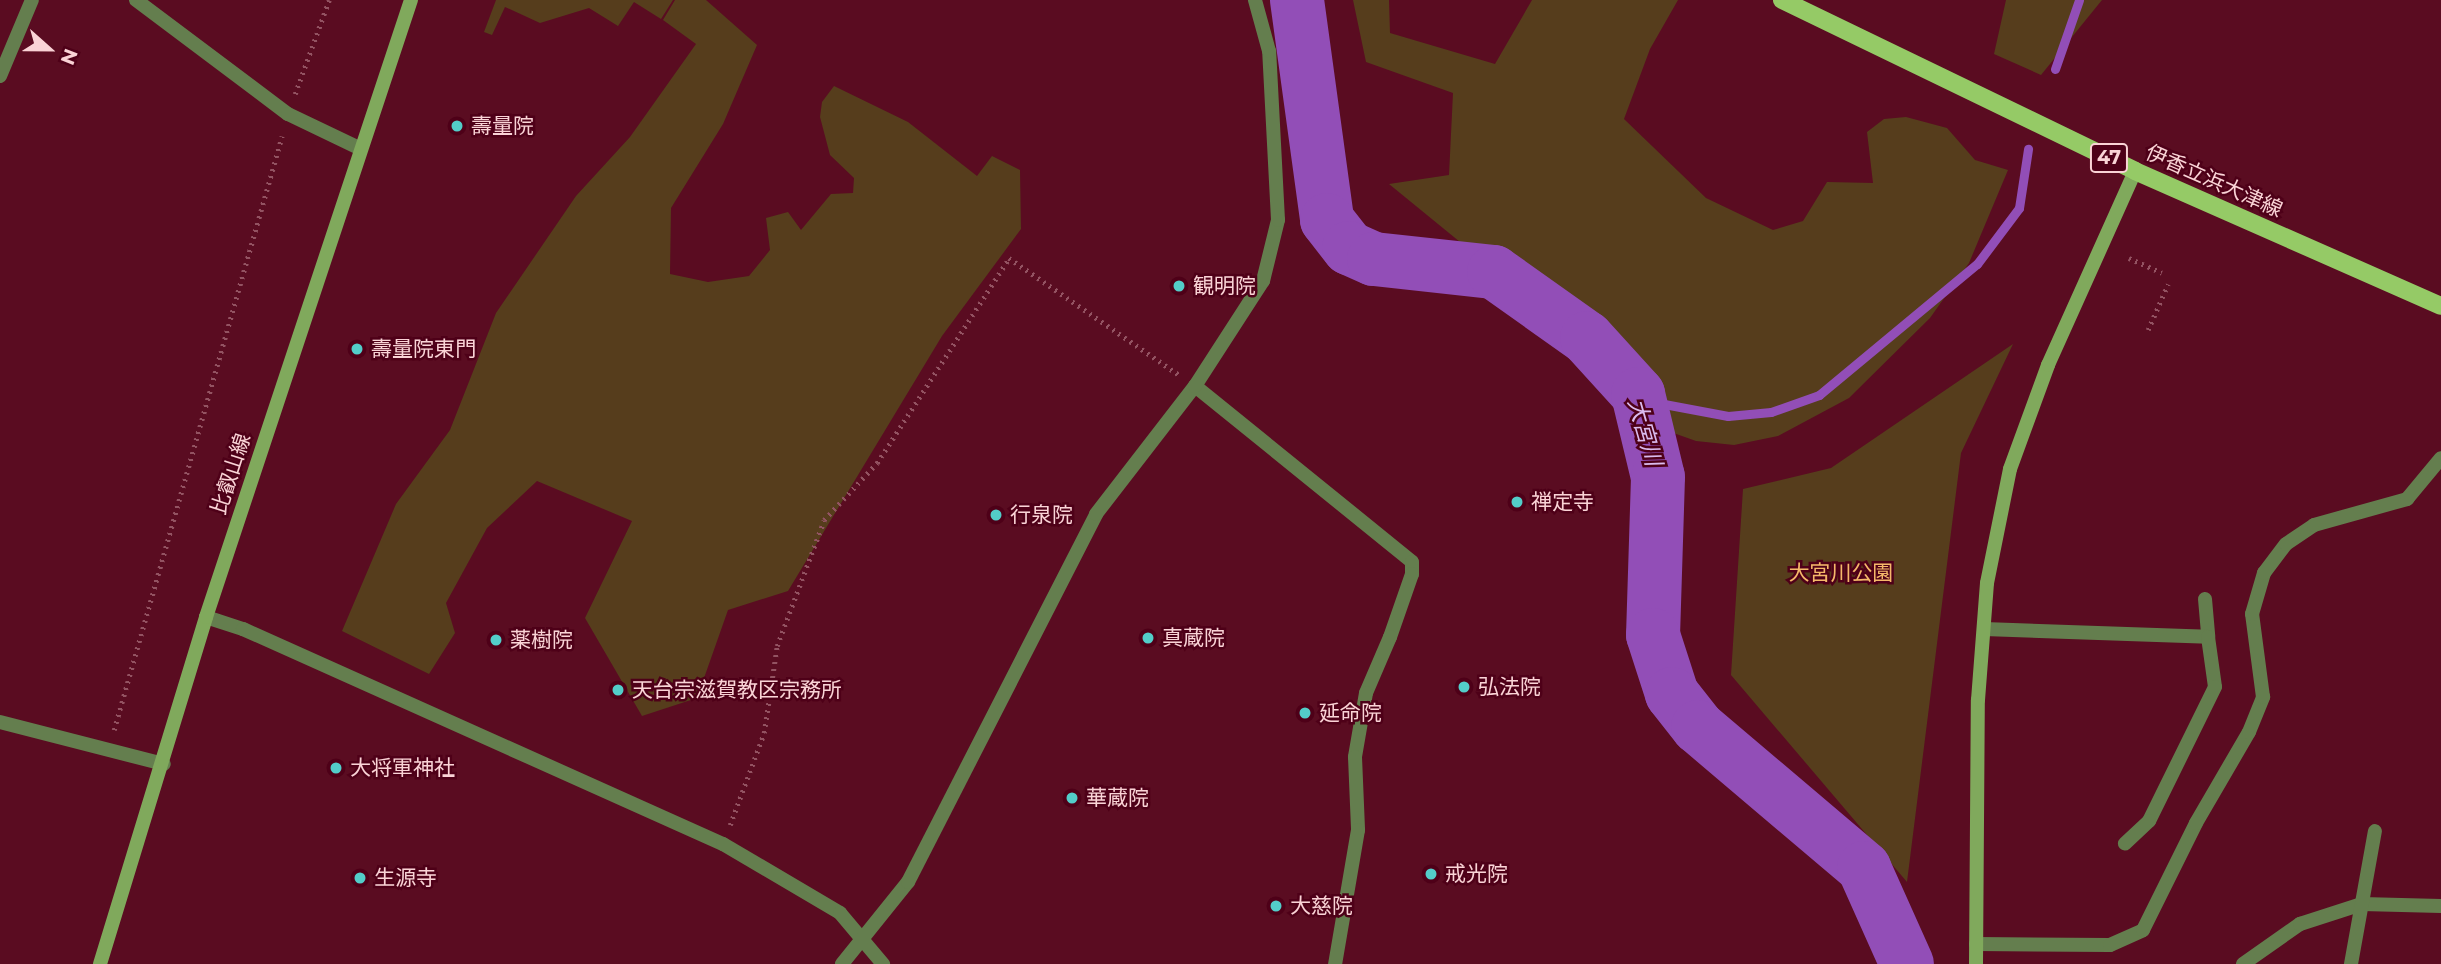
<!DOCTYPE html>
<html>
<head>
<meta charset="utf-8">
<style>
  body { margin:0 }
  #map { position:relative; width:2441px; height:964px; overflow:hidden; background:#5a0c21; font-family:Montserrat,"Noto Sans JP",sans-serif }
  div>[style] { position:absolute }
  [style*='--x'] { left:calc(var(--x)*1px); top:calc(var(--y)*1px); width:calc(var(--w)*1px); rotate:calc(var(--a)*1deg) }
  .green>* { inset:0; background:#563d1c }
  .stream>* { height:9px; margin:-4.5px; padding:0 4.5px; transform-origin:4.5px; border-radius:4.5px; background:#924eb7 }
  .river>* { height:54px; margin:-27px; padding:0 27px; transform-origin:27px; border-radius:27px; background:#924eb7 }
  .path>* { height:4.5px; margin-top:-2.25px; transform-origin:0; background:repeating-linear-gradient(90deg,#935362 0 2px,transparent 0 7px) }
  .street>* { height:14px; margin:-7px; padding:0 7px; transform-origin:7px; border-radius:7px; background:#647e4e }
  .secondary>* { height:14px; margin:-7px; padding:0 7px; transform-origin:7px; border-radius:7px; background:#80a95c }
  .primary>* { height:18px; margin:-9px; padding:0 9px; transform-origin:9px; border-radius:9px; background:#95ca66 }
  .dots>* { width:19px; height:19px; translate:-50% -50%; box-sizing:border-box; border:4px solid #4e0018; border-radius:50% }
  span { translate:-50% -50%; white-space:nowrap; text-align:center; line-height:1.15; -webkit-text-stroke:5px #4e0018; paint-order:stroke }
  .shield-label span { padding:2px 5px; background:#4e0018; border:2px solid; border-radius:5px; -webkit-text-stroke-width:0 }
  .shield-label { font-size:19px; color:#fad3d6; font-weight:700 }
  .poi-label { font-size:21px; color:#fad3d6 }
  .left { translate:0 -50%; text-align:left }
  .street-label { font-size:21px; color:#fad3d6 }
  .park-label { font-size:21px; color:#f5b86a }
  .water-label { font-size:23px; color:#dabbef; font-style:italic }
  .north { position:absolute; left:14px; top:14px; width:70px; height:70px; -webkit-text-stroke:5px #4e0018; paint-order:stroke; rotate:111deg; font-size:19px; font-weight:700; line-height:28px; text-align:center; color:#fad3d6 }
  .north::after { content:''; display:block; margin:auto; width:24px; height:32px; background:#fad3d6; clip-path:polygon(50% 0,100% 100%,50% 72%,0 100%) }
</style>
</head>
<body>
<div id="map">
  <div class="green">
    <div style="clip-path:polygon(496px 0,673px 0,661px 19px,634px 2px,618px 26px,589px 8px,540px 23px,505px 7px,492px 35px,484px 32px)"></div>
    <div style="clip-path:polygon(675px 0,706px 0,757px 45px,723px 124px,671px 208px,670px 274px,708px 282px,749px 276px,770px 250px,766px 218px,788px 212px,801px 230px,831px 194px,853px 193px,854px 178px,830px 155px,820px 117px,822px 102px,834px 86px,908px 122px,977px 176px,992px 156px,1020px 170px,1021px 229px,942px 336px,788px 591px,728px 610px,697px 698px,642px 716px,585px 618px,632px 521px,537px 481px,487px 528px,446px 603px,455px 633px,429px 674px,342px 631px,396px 504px,450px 430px,496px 313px,576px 196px,630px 137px,696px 44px,663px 20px)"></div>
    <div style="clip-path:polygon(1353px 0,1389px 0,1390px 33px,1495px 64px,1532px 0,1678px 0,1650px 49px,1624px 119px,1706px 198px,1773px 230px,1803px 221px,1827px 182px,1873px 183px,1867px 132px,1884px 119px,1906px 117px,1947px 128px,1975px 160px,2008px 170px,1969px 263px,1930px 318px,1849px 398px,1778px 436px,1734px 445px,1696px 441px,1665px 430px,1652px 388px,1598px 330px,1460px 242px,1389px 184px,1449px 175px,1453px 93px,1366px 62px)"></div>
    <div style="clip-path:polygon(2006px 0,2102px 0,2041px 75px,1994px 54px)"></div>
    <div style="clip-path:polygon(2013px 344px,1961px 453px,1907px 882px,1731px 675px,1743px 489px,1831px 468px)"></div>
  </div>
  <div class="stream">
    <div style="--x:2055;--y:69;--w:73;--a:-70.8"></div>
    <div style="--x:1641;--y:407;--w:23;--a:-7"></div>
    <div style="--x:1664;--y:404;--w:65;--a:10.6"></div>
    <div style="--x:1728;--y:416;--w:43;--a:-5.3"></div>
    <div style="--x:1771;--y:412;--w:51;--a:-19.5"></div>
    <div style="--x:1819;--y:395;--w:205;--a:-39.7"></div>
    <div style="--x:1977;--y:264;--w:70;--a:-53.1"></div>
    <div style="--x:2019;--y:208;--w:60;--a:-81.3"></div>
  </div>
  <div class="river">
    <div style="--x:1297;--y:0;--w:222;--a:82.2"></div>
    <div style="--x:1327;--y:220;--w:36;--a:52"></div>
    <div style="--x:1349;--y:248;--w:27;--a:24"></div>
    <div style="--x:1374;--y:259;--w:121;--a:6.2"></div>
    <div style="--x:1494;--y:272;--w:114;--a:35.4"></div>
    <div style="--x:1587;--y:338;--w:76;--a:47.7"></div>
    <div style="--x:1638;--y:394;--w:85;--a:76.5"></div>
    <div style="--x:1658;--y:477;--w:158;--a:91.8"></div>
    <div style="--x:1653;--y:635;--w:62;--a:72.1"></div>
    <div style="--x:1672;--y:694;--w:42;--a:51.8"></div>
    <div style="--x:1698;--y:727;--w:218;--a:40.3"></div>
    <div style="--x:1864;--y:868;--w:105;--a:65.9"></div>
  </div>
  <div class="path">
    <div style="--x:295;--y:94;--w:100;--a:-70.1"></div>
    <div style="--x:2129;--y:258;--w:36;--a:24"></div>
    <div style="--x:2148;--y:330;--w:50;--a:-66.5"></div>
    <div style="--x:114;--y:730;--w:617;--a:-74.21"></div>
    <div style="--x:730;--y:825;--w:98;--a:-69.7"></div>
    <div style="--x:764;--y:733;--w:88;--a:-81.5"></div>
    <div style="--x:777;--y:646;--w:134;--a:-69.5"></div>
    <div style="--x:824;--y:520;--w:78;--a:-47.1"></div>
    <div style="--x:877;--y:463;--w:244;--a:-57.2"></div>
    <div style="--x:1009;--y:258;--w:206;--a:34.5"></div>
  </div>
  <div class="street">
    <div style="--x:136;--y:0;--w:190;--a:36.9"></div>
    <div style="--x:288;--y:114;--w:79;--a:25.6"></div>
    <div style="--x:0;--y:76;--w:82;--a:-67.2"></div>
    <div style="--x:1195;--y:386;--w:279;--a:39"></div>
    <div style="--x:1412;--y:562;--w:12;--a:90"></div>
    <div style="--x:1412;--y:574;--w:67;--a:109.2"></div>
    <div style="--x:1390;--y:637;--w:61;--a:113.2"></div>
    <div style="--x:1366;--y:693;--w:65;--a:99.8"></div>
    <div style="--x:1355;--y:757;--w:73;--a:87.6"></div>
    <div style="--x:1358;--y:830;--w:136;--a:99.7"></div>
    <div style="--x:2205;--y:599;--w:38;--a:85"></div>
    <div style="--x:206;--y:617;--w:39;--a:18"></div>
    <div style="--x:243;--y:629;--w:526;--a:24.13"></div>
    <div style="--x:723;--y:844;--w:136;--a:30.5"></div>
    <div style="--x:840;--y:913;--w:67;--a:49.9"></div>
    <div style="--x:1984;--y:629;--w:224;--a:2"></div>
    <div style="--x:2208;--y:637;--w:50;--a:82"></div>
    <div style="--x:2215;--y:687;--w:149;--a:116.2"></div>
    <div style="--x:2149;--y:821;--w:33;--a:137"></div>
    <div style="--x:0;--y:722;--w:169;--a:14.4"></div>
    <div style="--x:1976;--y:944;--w:134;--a:0.4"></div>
    <div style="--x:2110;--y:945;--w:36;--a:-24"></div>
    <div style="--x:2143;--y:930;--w:119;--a:-63.6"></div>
    <div style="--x:2196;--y:823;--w:105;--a:-59.8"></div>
    <div style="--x:2249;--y:732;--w:38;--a:-68"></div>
    <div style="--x:2263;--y:697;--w:84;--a:-97.5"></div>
    <div style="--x:2252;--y:614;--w:43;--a:-73.7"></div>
    <div style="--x:2264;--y:573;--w:36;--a:-53"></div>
    <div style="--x:2286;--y:544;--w:34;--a:-34"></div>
    <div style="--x:2314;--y:525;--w:97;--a:-15.6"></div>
    <div style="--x:2407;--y:499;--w:53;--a:-50.3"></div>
    <div style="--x:842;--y:964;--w:105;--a:-51.2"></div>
    <div style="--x:908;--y:882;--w:413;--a:-62.9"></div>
    <div style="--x:1096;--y:514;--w:162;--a:-52.3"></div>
    <div style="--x:1195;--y:386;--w:125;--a:-57.1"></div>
    <div style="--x:1263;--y:281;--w:63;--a:-76.2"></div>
    <div style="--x:1278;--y:220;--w:169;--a:-93"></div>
    <div style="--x:1269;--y:51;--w:53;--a:-105.4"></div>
    <div style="--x:2243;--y:964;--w:70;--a:-35.1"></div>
    <div style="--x:2300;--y:924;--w:65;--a:-17.9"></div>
    <div style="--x:2362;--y:904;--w:79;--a:1.5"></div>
    <div style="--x:2351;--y:964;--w:135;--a:-79.8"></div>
  </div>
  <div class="secondary">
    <div style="--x:100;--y:964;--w:363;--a:-73"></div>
    <div style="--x:206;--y:617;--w:650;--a:-71.62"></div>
    <div style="--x:1976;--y:964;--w:264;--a:-89.6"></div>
    <div style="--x:1978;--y:700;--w:117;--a:-85.6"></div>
    <div style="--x:1987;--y:583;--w:116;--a:-78.6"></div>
    <div style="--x:2010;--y:469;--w:111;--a:-69.9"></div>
    <div style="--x:2048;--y:365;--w:213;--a:-65.8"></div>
  </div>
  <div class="primary">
    <div style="--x:1782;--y:0;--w:392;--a:25.8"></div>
    <div style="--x:2135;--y:171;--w:334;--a:23.8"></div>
  </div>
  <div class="dots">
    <div style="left:457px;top:126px;background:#53cdc9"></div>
    <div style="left:1179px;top:286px;background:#53cdc9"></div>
    <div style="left:357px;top:349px;background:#53cdc9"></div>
    <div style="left:1517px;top:502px;background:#53cdc9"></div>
    <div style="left:996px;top:515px;background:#53cdc9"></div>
    <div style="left:1148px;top:638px;background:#53cdc9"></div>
    <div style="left:496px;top:640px;background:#53cdc9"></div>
    <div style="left:1464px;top:687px;background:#53cdc9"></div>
    <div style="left:618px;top:690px;background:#53cdc9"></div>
    <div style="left:1305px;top:713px;background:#53cdc9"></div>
    <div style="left:336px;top:768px;background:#53cdc9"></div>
    <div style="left:1072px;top:798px;background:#53cdc9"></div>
    <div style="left:1431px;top:874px;background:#53cdc9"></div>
    <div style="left:360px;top:878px;background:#53cdc9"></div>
    <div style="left:1276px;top:906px;background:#53cdc9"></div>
  </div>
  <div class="shield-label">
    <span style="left:2109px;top:158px">47</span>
  </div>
  <div class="poi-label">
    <span class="left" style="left:471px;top:126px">壽量院</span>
    <span class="left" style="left:1193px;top:286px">観明院</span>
    <span class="left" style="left:371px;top:349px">壽量院東門</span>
    <span class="left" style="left:1531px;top:502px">禅定寺</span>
    <span class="left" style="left:1010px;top:515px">行泉院</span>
    <span class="left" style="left:1162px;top:638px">真蔵院</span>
    <span class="left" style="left:510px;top:640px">薬樹院</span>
    <span class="left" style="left:1478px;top:687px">弘法院</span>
    <span class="left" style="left:632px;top:690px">天台宗滋賀教区宗務所</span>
    <span class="left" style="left:1319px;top:713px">延命院</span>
    <span class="left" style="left:350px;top:768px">大将軍神社</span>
    <span class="left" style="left:1086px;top:798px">華蔵院</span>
    <span class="left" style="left:1445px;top:874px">戒光院</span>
    <span class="left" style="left:374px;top:878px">生源寺</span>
    <span class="left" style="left:1290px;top:906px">大慈院</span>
  </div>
  <div class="street-label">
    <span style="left:2214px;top:181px;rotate:24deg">伊香立浜大津線</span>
    <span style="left:231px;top:474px;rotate:-72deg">比叡山線</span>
  </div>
  <div class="park-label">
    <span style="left:1841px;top:573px">大宮川公園</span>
  </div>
  <div class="water-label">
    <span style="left:1645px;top:432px;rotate:74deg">大宮川</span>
  </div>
  <div class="north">N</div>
</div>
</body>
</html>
